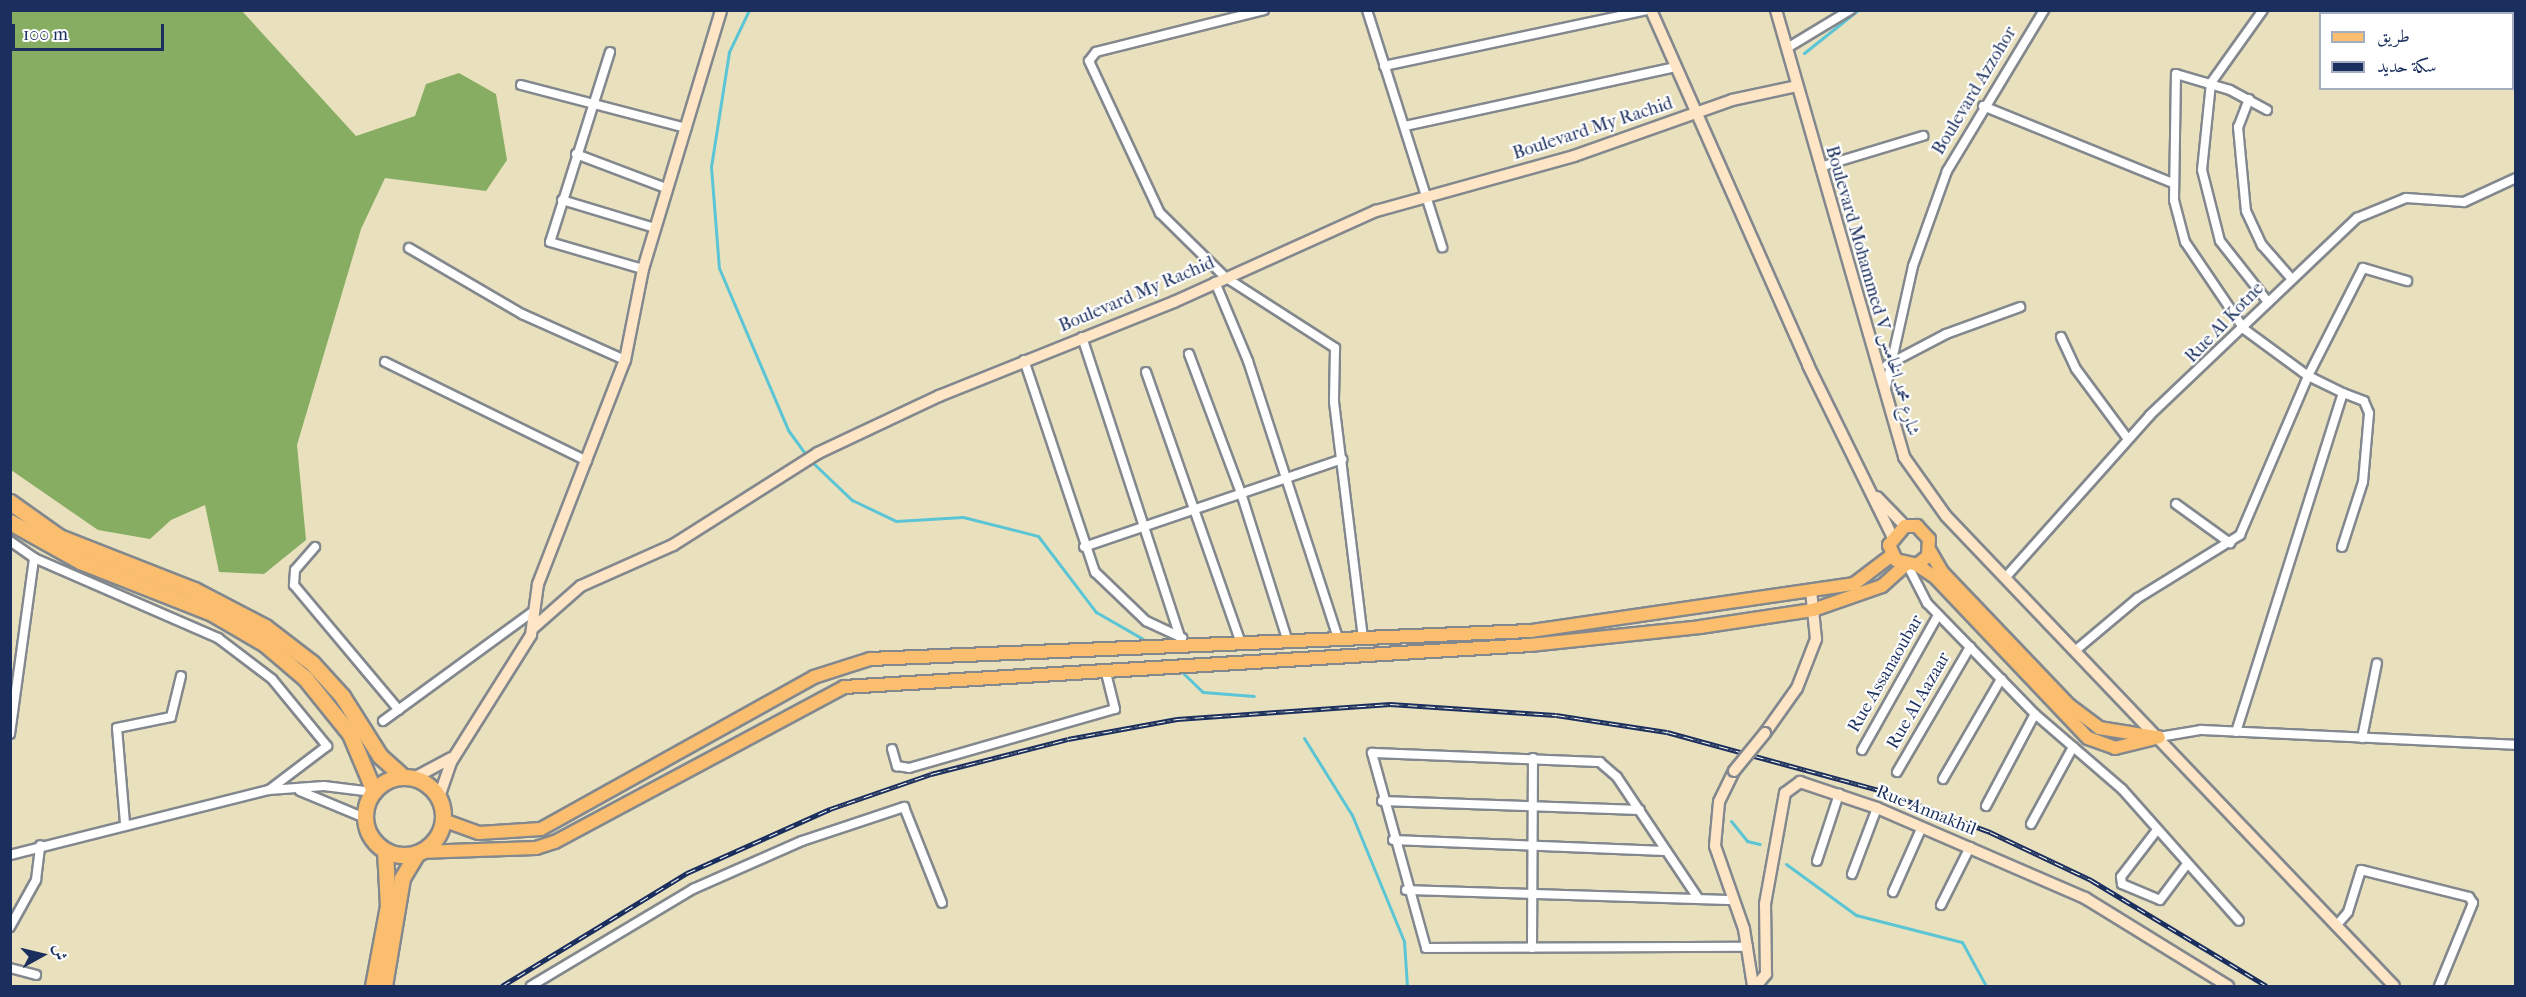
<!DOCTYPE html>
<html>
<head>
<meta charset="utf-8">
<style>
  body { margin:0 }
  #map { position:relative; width:2526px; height:997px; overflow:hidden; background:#e9e1be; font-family:"IM FELL French Canon",Amiri,serif }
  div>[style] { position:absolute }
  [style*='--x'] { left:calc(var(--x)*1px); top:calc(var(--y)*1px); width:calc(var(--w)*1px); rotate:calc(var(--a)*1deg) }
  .forest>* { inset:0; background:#87ad63 }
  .stream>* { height:3px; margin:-1.5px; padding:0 1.5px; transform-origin:1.5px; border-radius:1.5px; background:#5bc5d5 }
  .roads { filter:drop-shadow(2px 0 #82888e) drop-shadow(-2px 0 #82888e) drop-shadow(0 2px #82888e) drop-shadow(0 -2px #82888e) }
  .street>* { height:8px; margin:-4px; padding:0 4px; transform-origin:4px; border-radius:4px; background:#fff }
  .secondary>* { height:10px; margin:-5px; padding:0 5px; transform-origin:5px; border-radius:5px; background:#fde5c5 }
  .primary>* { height:12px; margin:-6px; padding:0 6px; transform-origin:6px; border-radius:6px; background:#fbbe6e }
  .highway>* { height:15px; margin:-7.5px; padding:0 7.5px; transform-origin:7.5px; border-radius:7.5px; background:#fbbe6e }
  .highway>.ring { margin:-7.5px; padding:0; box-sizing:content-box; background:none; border:15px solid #fbbe6e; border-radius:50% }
  .rail>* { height:5px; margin-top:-2.5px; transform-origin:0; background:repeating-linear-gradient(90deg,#fff 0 9px,#1b2f5e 0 18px); box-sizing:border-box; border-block:2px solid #1b2f5e }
  .bridges { filter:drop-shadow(2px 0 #82888e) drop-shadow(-2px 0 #82888e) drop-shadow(0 2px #82888e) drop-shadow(0 -2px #82888e) }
  .secondary-bridge>* { height:10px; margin:-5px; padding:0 5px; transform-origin:5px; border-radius:5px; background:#fde5c5 }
  span { translate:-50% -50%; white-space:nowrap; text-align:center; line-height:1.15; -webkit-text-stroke:4.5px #fff; paint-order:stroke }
  .street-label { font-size:18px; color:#1b2f5e }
  .frame { position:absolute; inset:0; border:12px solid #1b2f5e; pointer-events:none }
  .legend { position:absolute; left:2319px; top:12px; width:195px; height:78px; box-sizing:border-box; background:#fff; border:2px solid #a4acbf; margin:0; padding:8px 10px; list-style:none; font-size:18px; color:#1b2f5e }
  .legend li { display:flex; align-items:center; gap:12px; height:30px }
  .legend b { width:30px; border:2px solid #a4acbf }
  .north { position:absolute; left:12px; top:925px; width:60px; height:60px; -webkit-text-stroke:4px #fff; paint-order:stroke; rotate:82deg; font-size:16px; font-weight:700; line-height:24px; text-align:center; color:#1b2f5e }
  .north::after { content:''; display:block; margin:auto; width:21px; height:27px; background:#1b2f5e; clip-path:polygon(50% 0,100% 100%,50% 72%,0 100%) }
  .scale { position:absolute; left:12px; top:24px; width:152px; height:27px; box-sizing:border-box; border:3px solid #1b2f5e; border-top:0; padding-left:8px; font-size:18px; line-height:21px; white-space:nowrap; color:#1b2f5e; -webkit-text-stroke:4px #fff; paint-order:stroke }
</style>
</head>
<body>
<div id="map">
  <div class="forest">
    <div style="clip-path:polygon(10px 11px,242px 11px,356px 136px,415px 116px,426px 84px,459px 73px,496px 94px,507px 160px,486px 191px,385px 178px,361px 229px,297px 445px,306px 540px,264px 574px,219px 572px,205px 505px,171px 520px,150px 539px,98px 530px,11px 470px)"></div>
  </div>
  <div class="stream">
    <div style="--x:749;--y:10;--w:47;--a:115.5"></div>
    <div style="--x:729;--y:52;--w:116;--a:98.9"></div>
    <div style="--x:711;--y:167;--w:101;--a:85.5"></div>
    <div style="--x:719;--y:268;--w:176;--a:66.9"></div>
    <div style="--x:788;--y:430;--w:32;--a:54"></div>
    <div style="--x:1804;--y:53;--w:69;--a:-38.5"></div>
    <div style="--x:811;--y:461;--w:57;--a:43.6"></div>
    <div style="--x:852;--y:500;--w:49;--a:25.5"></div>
    <div style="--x:896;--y:521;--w:67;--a:-3.4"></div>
    <div style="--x:963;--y:517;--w:77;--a:14.2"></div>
    <div style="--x:1038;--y:536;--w:96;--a:52.7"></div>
    <div style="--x:1096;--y:612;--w:54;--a:29.9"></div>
    <div style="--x:1181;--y:671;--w:30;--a:44"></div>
    <div style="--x:1203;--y:692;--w:51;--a:4.5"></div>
    <div style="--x:1304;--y:738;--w:91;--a:58.1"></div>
    <div style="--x:1352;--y:815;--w:136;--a:67.6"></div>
    <div style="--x:1404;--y:941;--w:45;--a:86.2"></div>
    <div style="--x:1731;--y:821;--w:26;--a:51"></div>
    <div style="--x:1747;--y:841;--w:13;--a:13"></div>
    <div style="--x:1786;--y:864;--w:87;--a:36.1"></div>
    <div style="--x:1856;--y:915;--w:109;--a:14.3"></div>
    <div style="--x:1962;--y:942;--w:50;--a:61.4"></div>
  </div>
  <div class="roads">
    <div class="street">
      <div style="--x:1264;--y:10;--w:173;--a:166"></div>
      <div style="--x:1096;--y:52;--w:11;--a:128"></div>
      <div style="--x:1089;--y:61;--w:168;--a:65"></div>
      <div style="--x:1160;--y:213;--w:91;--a:44.6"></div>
      <div style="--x:1225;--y:277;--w:131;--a:32.8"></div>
      <div style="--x:1335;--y:348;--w:54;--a:91.1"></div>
      <div style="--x:1334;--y:402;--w:237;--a:83"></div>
      <div style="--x:1367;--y:10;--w:249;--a:72.4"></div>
      <div style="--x:2263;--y:10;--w:90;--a:125.5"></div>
      <div style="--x:2211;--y:83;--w:87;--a:95.9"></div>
      <div style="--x:2202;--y:170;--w:73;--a:75.8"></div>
      <div style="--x:2220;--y:241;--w:78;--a:51.8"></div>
      <div style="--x:1787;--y:48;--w:74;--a:-31.1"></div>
      <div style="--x:610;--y:52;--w:199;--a:107.5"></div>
      <div style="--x:550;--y:242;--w:97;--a:16.2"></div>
      <div style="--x:1384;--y:66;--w:270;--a:-12"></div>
      <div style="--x:521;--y:85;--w:171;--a:14.6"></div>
      <div style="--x:2249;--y:99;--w:30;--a:111"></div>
      <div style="--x:2238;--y:127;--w:84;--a:84.6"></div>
      <div style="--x:2246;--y:211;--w:38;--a:65"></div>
      <div style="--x:2262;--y:245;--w:44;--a:48.7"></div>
      <div style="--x:1983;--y:106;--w:205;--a:22.1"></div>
      <div style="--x:1405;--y:126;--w:277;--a:-12.3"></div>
      <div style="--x:576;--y:154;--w:96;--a:20.7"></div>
      <div style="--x:1820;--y:167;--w:108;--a:-16.8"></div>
      <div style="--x:562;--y:200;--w:97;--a:16.8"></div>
      <div style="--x:409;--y:248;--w:131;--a:30.3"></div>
      <div style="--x:522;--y:314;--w:113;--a:24.1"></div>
      <div style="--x:1215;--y:282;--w:86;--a:67.3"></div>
      <div style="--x:1248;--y:361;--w:291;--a:72"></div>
      <div style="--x:1082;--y:337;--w:319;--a:71.9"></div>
      <div style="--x:2061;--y:337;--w:35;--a:65"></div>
      <div style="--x:2076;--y:369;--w:87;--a:53.4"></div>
      <div style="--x:1189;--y:354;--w:148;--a:69.5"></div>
      <div style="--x:1241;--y:493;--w:153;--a:72.5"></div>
      <div style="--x:1024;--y:360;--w:224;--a:71.5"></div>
      <div style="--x:1095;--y:572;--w:71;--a:43.9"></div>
      <div style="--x:1146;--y:621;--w:40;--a:25"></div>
      <div style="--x:385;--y:362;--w:225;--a:26.1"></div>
      <div style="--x:1887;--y:365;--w:67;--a:-27.7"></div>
      <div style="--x:1946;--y:334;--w:79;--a:-20"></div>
      <div style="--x:1146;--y:372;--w:285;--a:70.7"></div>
      <div style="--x:1886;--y:387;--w:124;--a:-77.4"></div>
      <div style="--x:1913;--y:266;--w:101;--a:-70.3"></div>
      <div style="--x:1947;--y:171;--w:188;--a:-58.9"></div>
      <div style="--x:2176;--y:504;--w:67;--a:35.8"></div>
      <div style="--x:10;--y:541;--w:29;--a:35"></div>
      <div style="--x:315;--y:547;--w:30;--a:131"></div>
      <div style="--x:295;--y:570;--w:15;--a:94"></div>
      <div style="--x:294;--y:585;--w:163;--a:50"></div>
      <div style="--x:1084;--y:547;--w:273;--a:-18.8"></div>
      <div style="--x:2342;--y:547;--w:68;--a:-72.1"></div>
      <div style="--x:2363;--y:482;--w:69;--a:-85"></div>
      <div style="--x:2369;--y:413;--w:13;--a:-113"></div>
      <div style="--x:2364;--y:401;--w:22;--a:-159"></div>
      <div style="--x:1908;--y:566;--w:42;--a:62.8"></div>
      <div style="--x:1927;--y:603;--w:155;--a:45.8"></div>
      <div style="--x:2035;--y:714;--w:115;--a:40.8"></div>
      <div style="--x:2122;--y:789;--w:176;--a:48.4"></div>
      <div style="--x:2005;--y:578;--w:218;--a:-48.3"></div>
      <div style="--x:2150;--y:415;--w:286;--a:-43.6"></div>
      <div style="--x:2357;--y:218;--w:53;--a:-22.2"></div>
      <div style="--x:2406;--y:198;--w:58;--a:3.9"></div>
      <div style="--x:2464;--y:202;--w:57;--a:-24.8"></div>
      <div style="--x:2076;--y:650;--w:81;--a:-40"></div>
      <div style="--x:2138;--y:598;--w:120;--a:-31.7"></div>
      <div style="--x:2240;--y:535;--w:173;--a:-66.8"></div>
      <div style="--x:2308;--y:376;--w:79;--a:-143.7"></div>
      <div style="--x:2244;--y:329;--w:105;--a:-124.1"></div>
      <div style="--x:2185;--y:242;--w:43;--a:-104.7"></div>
      <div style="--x:2174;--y:200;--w:126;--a:-89.1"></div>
      <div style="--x:2176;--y:74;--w:56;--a:16.5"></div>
      <div style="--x:2230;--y:90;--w:42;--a:28.4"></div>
      <div style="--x:383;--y:721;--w:187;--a:-36.1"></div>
      <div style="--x:2236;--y:732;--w:355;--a:-72.5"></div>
      <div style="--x:2343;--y:393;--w:39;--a:-154"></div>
      <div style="--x:2308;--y:376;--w:121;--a:-63"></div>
      <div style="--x:2363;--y:268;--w:46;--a:16.5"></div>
      <div style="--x:10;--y:734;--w:178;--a:-82.2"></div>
      <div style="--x:34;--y:558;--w:201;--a:23.5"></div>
      <div style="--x:218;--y:638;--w:68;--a:37.2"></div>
      <div style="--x:272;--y:679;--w:87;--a:50.6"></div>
      <div style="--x:327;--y:746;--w:73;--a:142.8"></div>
      <div style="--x:2159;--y:737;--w:43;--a:-9.5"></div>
      <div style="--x:2201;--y:730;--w:315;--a:2.7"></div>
      <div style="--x:2362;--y:738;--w:76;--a:-78.7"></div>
      <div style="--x:892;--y:749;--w:18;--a:74"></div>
      <div style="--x:897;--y:766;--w:12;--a:9"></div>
      <div style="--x:909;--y:768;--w:214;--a:-16"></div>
      <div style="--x:1115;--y:709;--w:41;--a:-104"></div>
      <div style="--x:1862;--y:750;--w:155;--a:-60.6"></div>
      <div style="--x:1897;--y:772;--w:145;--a:-59.7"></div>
      <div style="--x:1943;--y:779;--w:116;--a:-59.9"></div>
      <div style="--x:300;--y:791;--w:70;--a:22.6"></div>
      <div style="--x:1382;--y:801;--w:258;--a:2"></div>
      <div style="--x:1986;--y:806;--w:104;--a:-62"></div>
      <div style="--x:125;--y:823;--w:95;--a:-94.8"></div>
      <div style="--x:117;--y:728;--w:55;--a:-11.5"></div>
      <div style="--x:171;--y:717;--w:42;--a:-76.3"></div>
      <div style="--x:2031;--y:824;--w:88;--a:-61.4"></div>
      <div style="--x:2157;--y:830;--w:59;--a:127.5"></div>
      <div style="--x:2121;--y:877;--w:7;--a:82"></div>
      <div style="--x:2122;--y:884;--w:41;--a:22.8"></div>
      <div style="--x:2160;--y:900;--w:45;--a:-53.1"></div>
      <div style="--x:1393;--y:840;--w:272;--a:2.3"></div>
      <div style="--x:10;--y:855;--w:267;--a:-14.1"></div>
      <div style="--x:269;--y:790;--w:55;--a:-4.2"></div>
      <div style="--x:324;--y:786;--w:49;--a:7"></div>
      <div style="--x:1817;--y:861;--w:71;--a:-71.8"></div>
      <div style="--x:1852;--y:874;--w:71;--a:-69.3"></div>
      <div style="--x:1406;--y:890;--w:326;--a:1.8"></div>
      <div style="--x:1893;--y:892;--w:71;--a:-66"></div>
      <div style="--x:1698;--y:898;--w:146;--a:-123.8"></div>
      <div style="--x:1617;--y:777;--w:23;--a:-139"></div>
      <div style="--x:1600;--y:762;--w:228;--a:-177.7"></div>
      <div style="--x:1372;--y:753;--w:202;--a:74.5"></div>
      <div style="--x:1426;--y:948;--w:322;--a:-0.2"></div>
      <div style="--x:1941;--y:905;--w:65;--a:-63.4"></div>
      <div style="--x:2336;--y:926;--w:18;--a:-49"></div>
      <div style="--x:2348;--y:912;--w:44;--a:-72.8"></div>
      <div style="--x:2361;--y:870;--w:111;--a:14"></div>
      <div style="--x:2469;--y:897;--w:7;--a:56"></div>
      <div style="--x:2473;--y:903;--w:90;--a:112.3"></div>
      <div style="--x:10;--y:927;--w:54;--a:-61"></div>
      <div style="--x:36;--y:880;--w:35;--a:-83"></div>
      <div style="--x:1532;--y:948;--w:190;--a:-89.7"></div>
      <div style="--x:10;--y:968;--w:27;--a:15"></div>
      <div style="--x:531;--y:986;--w:189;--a:-30.9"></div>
      <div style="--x:693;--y:889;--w:119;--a:-23.8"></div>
      <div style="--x:802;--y:841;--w:108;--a:-18.4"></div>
      <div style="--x:904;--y:807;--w:103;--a:68.4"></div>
    </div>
    <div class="secondary">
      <div style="--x:1651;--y:10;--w:388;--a:66.1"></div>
      <div style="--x:1808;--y:365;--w:191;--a:63.8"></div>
      <div style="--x:1776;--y:10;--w:465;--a:74"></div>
      <div style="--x:1904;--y:457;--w:72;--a:54.6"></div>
      <div style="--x:1946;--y:516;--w:649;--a:46.37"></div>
      <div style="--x:1877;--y:497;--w:40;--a:46"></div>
      <div style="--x:532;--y:629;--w:65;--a:-41.3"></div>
      <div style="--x:581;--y:586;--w:101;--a:-24"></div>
      <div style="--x:673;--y:545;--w:172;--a:-32.4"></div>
      <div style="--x:818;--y:453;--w:134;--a:-25.2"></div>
      <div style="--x:939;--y:396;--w:253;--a:-21.8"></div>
      <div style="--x:1174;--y:302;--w:222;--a:-24.3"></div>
      <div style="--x:1376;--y:211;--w:205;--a:-15.5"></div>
      <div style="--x:1574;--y:156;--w:168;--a:-19.5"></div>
      <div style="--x:1732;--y:100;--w:66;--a:-12.2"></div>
      <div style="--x:1765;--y:733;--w:55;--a:-54.6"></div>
      <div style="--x:1797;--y:688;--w:53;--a:-68.8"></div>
      <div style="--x:1816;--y:639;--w:48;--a:-95.9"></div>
      <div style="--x:1734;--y:771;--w:34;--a:116"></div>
      <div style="--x:1719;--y:802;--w:44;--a:95.2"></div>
      <div style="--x:1715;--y:846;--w:88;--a:70.7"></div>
      <div style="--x:1744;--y:929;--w:58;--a:81"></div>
      <div style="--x:414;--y:778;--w:42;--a:-28.4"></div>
      <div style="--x:439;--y:797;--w:37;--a:-71"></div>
      <div style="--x:451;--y:762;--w:150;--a:-57.8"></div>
      <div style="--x:531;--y:635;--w:51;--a:-82.2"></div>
      <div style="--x:538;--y:584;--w:240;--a:-68.8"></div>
      <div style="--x:625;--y:360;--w:93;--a:-78.8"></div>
      <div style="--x:643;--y:269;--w:270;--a:-73.2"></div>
      <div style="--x:1756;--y:986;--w:16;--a:-50"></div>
      <div style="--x:1766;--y:974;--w:70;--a:-90.8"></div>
      <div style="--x:1765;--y:904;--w:113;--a:-79.8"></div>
      <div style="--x:1785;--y:793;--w:19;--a:-36"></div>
      <div style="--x:1800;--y:782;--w:81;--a:18.7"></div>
      <div style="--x:1877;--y:808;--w:227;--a:23.4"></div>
      <div style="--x:2085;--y:898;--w:168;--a:31.6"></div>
    </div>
    <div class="primary">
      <div style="--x:1930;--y:551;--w:24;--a:60"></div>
      <div style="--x:1942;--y:572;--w:184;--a:46.3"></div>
      <div style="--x:2069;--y:705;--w:38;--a:37"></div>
      <div style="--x:2099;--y:728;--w:57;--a:9.1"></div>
      <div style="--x:1917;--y:565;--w:14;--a:-39"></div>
      <div style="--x:1928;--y:556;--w:17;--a:-87"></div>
      <div style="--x:1929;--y:539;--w:18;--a:-133"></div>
      <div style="--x:1917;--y:526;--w:12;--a:180"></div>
      <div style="--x:1905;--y:526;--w:25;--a:130"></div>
      <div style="--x:1889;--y:545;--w:17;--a:65"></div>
      <div style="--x:1896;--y:560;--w:22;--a:13"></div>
      <div style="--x:1917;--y:565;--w:23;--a:34"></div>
      <div style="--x:1936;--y:578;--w:221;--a:46.5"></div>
      <div style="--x:2088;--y:738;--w:29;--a:20"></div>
      <div style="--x:2115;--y:748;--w:45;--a:-14"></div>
      <div style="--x:443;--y:820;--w:38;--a:20"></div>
      <div style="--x:479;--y:833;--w:62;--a:-3.7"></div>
      <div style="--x:541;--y:829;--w:312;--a:-29.1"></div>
      <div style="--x:814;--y:677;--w:59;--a:-17.8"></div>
      <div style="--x:870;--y:659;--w:662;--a:-2.43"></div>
      <div style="--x:1531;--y:631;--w:326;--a:-8.3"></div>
      <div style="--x:1854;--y:584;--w:48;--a:-37.3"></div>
      <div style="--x:419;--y:852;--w:117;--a:-2"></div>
      <div style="--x:536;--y:848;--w:20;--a:-18"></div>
      <div style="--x:555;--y:842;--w:328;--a:-28.2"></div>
      <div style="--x:844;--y:687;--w:687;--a:-3.5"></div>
      <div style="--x:1530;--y:645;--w:171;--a:-6"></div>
      <div style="--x:1700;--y:627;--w:114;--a:-8.6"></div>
      <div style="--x:1813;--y:610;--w:73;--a:-19.2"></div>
      <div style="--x:1882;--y:586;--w:31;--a:-42"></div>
    </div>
    <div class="highway">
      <div style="--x:10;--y:502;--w:60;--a:35.5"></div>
      <div style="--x:59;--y:537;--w:145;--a:21.4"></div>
      <div style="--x:194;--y:590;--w:80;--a:27.5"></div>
      <div style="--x:265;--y:627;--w:59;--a:37.5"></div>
      <div style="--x:312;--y:663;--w:45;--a:47.7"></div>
      <div style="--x:342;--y:696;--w:71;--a:57.7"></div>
      <div style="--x:380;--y:756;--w:30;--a:42"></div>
      <div style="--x:10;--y:522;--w:80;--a:29.1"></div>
      <div style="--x:80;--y:561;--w:142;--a:21.5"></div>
      <div style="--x:212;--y:613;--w:61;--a:30.3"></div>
      <div style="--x:265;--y:644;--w:52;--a:40.4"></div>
      <div style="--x:305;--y:678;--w:72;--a:51.2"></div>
      <div style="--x:350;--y:734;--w:62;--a:67.2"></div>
      <div class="ring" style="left:365px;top:777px;width:63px;height:63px"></div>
      <div style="--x:373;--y:986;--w:81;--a:-79.4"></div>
      <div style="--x:388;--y:906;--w:55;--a:-93.1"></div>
      <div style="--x:384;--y:986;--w:109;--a:-80.5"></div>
      <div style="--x:402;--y:878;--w:29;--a:-59"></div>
    </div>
  </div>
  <div class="rail">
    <div style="--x:502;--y:986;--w:217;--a:-31.4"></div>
    <div style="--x:687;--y:873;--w:157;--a:-24.1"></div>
    <div style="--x:830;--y:809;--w:107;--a:-19.1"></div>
    <div style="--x:931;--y:774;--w:141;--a:-14.3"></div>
    <div style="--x:1068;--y:739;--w:111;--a:-10.4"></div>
    <div style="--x:1177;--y:719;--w:214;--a:-4"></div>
    <div style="--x:1390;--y:704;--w:166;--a:3.8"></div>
    <div style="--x:1556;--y:715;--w:112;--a:8.7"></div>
    <div style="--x:1667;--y:732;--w:220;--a:15.3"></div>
    <div style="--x:1879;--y:790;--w:119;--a:20.7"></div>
    <div style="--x:1990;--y:832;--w:112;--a:25.4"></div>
    <div style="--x:2091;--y:880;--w:205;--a:31.1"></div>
  </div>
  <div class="bridges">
    <div class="secondary-bridge">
      <div style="--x:1734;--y:771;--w:49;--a:-50.8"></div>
    </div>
  </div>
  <div class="street-label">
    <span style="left:1975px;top:91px;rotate:-59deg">Boulevard Azzohor</span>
    <span style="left:1593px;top:129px;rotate:-18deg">Boulevard My Rachid</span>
    <span style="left:1872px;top:291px;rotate:74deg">Boulevard Mohammed V شارع محمد الخامس</span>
    <span style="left:1137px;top:295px;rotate:-23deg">Boulevard My Rachid</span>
    <span style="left:2225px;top:323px;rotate:-46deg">Rue Al Kotne</span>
    <span style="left:1886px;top:674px;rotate:-60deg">Rue Assanaoubar</span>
    <span style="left:1919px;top:701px;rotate:-60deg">Rue Al Aazaar</span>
    <span style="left:1926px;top:811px;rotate:22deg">Rue Annakhil</span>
  </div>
  <div class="frame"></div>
  <ul class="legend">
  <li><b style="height:8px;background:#fbbe6e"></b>طريق</li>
  <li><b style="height:8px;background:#1b2f5e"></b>سكة حديد</li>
  </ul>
  <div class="north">ش</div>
  <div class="scale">100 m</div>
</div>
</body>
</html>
